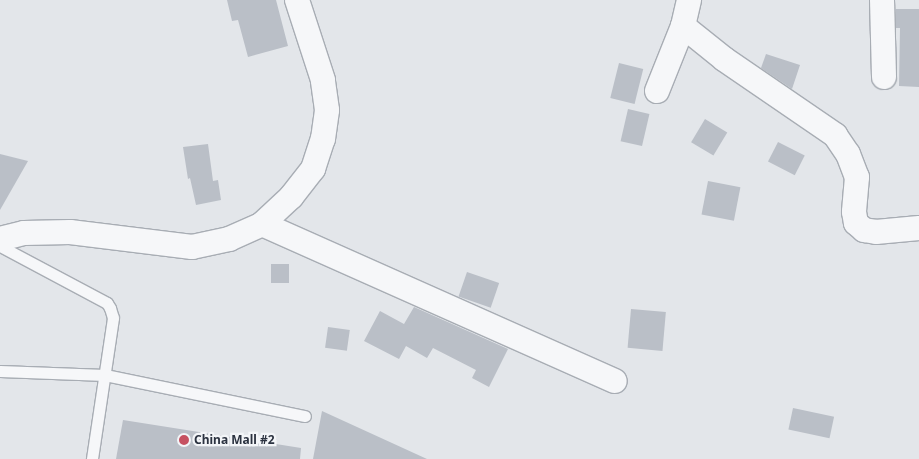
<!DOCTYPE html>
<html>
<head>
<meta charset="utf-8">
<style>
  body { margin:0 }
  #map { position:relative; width:919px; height:459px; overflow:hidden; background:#e3e6ea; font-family:"Noto Sans",sans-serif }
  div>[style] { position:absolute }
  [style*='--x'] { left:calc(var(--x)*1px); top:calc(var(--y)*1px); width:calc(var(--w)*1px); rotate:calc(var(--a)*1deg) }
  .building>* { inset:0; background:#babfc7; transform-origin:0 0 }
  .roads { filter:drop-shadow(1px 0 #a8adb4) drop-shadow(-1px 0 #a8adb4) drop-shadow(0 1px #a8adb4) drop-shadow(0 -1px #a8adb4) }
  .lane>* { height:11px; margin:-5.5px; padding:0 5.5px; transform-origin:5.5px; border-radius:5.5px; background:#f6f7f9 }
  .street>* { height:24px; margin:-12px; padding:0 12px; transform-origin:12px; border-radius:12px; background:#f6f7f9 }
  .dots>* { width:14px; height:14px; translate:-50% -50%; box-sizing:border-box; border:2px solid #f3f5f8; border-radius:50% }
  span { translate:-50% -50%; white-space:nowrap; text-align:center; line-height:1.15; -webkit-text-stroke:4.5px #f3f5f8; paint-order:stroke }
  .poi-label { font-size:12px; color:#2c3341; font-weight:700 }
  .left { translate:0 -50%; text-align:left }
</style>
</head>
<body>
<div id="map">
  <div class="building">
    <div style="clip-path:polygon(227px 0,276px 0,288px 46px,248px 57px,238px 20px,232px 21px)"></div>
    <div style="clip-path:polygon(896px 9px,919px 9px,919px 87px,899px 86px,900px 28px,896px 28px)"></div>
    <div style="clip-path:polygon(766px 54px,800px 65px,792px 89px,761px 68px)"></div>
    <div style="left:619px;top:63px;width:25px;height:36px;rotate:14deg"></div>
    <div style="left:628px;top:109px;width:22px;height:33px;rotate:13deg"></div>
    <div style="left:705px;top:119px;width:26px;height:27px;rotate:31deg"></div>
    <div style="left:778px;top:142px;width:30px;height:22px;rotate:27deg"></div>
    <div style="clip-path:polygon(208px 144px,213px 181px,218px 180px,221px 200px,196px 205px,190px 178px,188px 179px,183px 147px)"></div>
    <div style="clip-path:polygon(0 154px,28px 161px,0 210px)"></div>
    <div style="left:708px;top:181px;width:33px;height:34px;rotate:11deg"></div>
    <div style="left:271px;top:264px;width:18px;height:19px"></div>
    <div style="left:467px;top:272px;width:34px;height:26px;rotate:19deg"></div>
    <div style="clip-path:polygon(414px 307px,508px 349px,489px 387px,472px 378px,476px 370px,433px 348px,427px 358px,406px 346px,399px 359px,364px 341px,380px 311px,404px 324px)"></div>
    <div style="left:631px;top:309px;width:35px;height:39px;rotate:5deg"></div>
    <div style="left:328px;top:327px;width:22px;height:21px;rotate:8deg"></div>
    <div style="left:793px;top:408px;width:42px;height:22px;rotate:12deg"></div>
    <div style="clip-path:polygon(322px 411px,427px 459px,313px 459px)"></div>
    <div style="clip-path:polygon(123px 420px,301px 448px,300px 459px,116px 459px)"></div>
  </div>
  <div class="roads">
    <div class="lane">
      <div style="--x:0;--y:246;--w:121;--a:28"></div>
      <div style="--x:107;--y:303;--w:6;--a:59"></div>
      <div style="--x:110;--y:308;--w:10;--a:73"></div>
      <div style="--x:113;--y:318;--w:143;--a:98.5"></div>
      <div style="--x:0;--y:371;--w:105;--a:2.2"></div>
      <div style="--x:105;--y:375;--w:204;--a:11.6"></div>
    </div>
    <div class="street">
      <div style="--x:882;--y:0;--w:77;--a:88.5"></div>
      <div style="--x:683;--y:26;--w:53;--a:38.8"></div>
      <div style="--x:724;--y:59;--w:135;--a:34.4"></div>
      <div style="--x:835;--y:135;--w:23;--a:56"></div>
      <div style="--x:848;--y:154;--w:25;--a:69"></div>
      <div style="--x:857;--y:177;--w:35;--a:95"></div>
      <div style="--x:854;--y:212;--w:11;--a:80"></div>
      <div style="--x:856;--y:223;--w:11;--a:41"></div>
      <div style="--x:864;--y:230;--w:12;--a:9"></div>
      <div style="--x:876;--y:232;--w:43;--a:-5.3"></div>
      <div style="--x:657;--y:91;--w:70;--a:-68.2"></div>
      <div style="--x:683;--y:26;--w:27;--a:-77"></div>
      <div style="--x:262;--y:224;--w:386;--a:24"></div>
      <div style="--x:0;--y:239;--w:25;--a:-14"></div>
      <div style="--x:24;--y:233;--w:46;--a:-1.2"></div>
      <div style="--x:70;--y:232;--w:123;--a:7"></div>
      <div style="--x:192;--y:247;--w:38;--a:-12"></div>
      <div style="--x:229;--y:239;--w:36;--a:-24"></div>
      <div style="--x:262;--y:224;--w:40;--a:-43"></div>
      <div style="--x:291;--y:197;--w:36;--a:-52"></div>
      <div style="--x:313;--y:169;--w:32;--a:-72"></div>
      <div style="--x:323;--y:139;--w:29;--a:-82"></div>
      <div style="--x:327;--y:110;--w:30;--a:-98"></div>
      <div style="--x:323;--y:80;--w:84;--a:-108"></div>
    </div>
  </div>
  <div class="dots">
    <div style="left:184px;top:440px;background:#c65161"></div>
  </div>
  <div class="poi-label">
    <span class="left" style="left:194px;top:440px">China Mall #2</span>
  </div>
</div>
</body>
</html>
